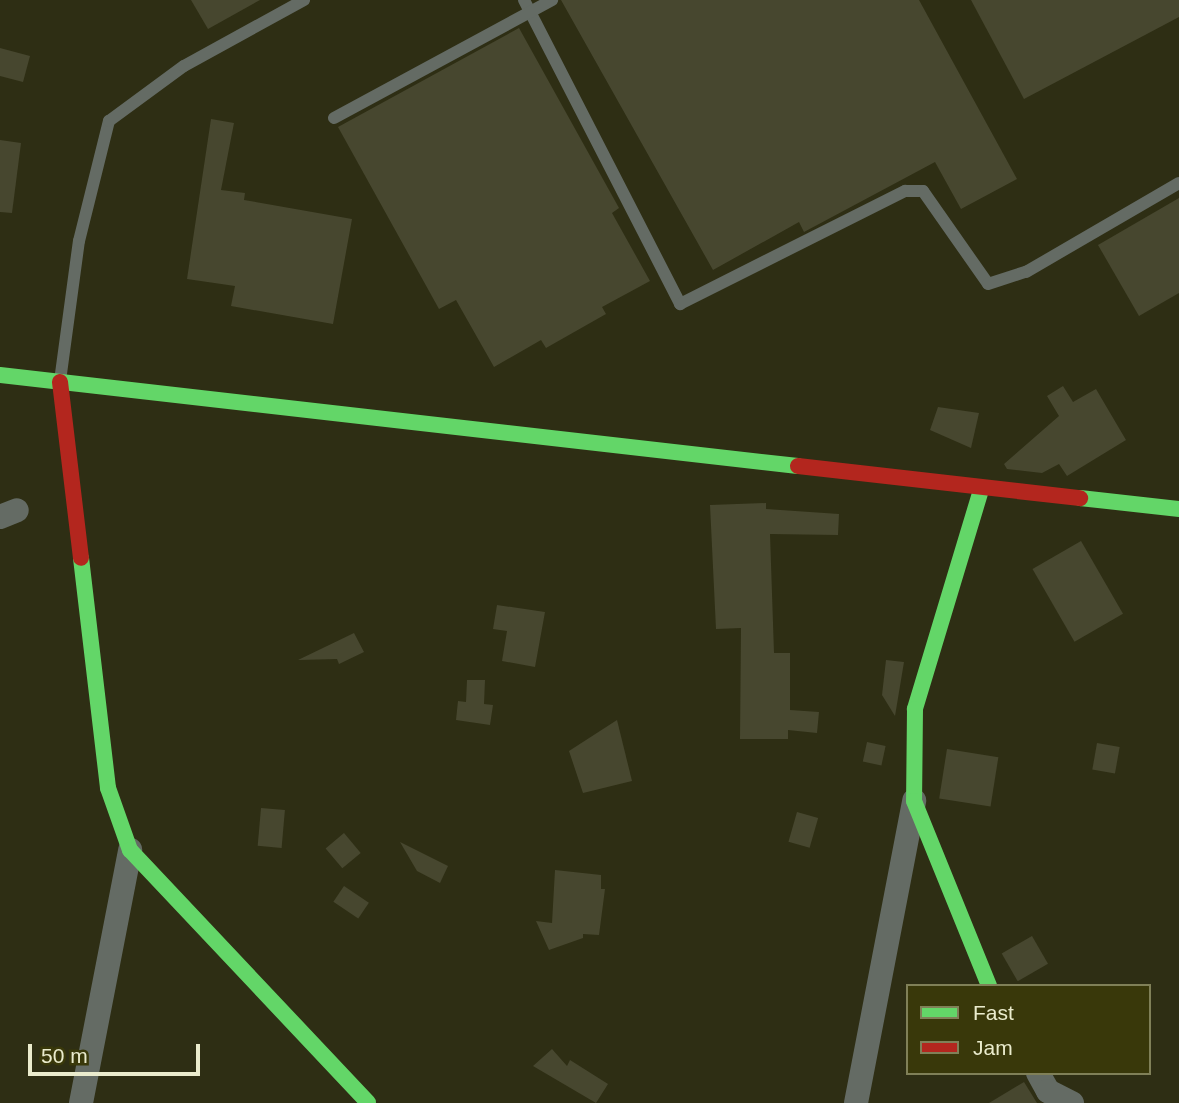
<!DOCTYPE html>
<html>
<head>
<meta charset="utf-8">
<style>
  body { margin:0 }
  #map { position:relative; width:1179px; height:1103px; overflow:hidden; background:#2e2e14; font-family:Arial,sans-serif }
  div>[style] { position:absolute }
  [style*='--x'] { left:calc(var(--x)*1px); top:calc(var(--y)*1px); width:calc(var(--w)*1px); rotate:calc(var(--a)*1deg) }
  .building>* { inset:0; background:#47472f; transform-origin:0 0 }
  .lane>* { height:12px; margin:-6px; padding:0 6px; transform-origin:6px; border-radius:6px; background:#646b64 }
  .street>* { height:24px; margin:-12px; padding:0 12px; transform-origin:12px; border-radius:12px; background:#646b64 }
  .fast>* { height:16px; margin:-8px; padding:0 8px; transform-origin:8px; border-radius:8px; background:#63d668 }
  .jam>* { height:16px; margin:-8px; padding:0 8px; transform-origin:8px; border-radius:8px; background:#b3261e }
  span { translate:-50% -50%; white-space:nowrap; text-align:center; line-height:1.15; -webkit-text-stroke:7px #39380a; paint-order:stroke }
  .legend { position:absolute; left:906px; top:984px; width:245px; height:91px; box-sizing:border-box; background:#39380a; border:2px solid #808058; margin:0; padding:9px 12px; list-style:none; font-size:21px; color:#eaebcd }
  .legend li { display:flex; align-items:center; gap:14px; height:35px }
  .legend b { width:35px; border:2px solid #808058 }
  .scale { position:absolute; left:28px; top:1044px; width:172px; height:32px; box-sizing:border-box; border:4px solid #eaebcd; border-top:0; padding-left:9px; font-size:21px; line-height:24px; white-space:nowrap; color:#eaebcd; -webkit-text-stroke:5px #39380a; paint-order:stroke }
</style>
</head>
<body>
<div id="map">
  <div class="building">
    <div style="clip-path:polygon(191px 0,260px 0,208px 29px)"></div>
    <div style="clip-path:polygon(561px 0,919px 0,1017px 179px,961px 209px,935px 162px,804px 232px,799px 222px,713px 270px)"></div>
    <div style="clip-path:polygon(971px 0,1179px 0,1179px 17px,1024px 99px)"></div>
    <div style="clip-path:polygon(519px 28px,619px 208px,612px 213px,650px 281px,602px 307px,606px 314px,546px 348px,541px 340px,494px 367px,456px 300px,439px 309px,338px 127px)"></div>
    <div style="clip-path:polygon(0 48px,30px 56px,23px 82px,0 76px)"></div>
    <div style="clip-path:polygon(211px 119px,234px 123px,221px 190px,245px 193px,244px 200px,352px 219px,333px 324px,231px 306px,235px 286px,187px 279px)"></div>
    <div style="clip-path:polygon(0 140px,21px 143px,12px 213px,0 212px)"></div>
    <div style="clip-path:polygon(1179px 198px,1179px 293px,1139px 316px,1098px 245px)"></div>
    <div style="clip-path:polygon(1063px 386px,1073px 402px,1096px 389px,1126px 440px,1067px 476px,1059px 464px,1042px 473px,1007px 469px,1004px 464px,1059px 416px,1047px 396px)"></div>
    <div style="clip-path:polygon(938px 407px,979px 413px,971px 448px,930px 430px)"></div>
    <div style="clip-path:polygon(766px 503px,766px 509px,839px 514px,838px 535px,770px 534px,774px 653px,790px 653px,790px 710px,819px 712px,817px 733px,788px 730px,788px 739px,740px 739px,741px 628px,716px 629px,710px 505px)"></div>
    <div style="left:1081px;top:541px;width:84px;height:56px;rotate:60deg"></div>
    <div style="clip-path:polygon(497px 605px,545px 612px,535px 667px,502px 661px,507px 631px,493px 629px)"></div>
    <div style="clip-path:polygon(354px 633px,364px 652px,339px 664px,337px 659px,298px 660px)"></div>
    <div style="clip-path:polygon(886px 660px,904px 662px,895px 716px,882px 695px)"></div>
    <div style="clip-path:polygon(467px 680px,485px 680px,484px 704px,493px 705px,490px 725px,456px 720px,458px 701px,466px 702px)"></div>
    <div style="clip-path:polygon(617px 720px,632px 781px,583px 793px,569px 751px)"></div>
    <div style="left:867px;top:742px;width:19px;height:20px;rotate:12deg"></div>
    <div style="left:1097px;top:743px;width:23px;height:27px;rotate:10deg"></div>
    <div style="left:947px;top:749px;width:52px;height:50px;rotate:9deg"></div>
    <div style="left:261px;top:808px;width:24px;height:38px;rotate:5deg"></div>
    <div style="left:797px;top:812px;width:22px;height:31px;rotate:16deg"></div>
    <div style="left:344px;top:833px;width:26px;height:24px;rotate:50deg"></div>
    <div style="clip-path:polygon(400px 842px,448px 866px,440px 883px,417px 871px)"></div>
    <div style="clip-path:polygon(555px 870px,601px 875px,601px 889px,605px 889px,599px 935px,583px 934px,583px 938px,549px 950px,536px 921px,552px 923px)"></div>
    <div style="left:344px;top:886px;width:30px;height:19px;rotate:34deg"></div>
    <div style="left:1032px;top:936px;width:32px;height:35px;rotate:60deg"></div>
    <div style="clip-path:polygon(552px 1049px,567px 1066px,570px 1060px,608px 1084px,596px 1103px,533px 1066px)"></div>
    <div style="clip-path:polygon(1024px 1082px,1037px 1103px,989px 1103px)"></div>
  </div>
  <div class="lane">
    <div style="--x:524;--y:0;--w:342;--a:62.8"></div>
    <div style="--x:680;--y:304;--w:252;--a:-26.7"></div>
    <div style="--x:905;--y:191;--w:18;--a:0"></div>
    <div style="--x:923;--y:191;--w:113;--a:55"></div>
    <div style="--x:988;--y:284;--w:40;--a:-18"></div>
    <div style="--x:1026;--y:272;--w:177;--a:-30.2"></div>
    <div style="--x:334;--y:118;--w:248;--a:-28.4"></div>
    <div style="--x:60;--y:381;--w:141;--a:-82.3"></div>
    <div style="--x:79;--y:241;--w:124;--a:-76"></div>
    <div style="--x:109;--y:121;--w:93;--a:-36.3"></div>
    <div style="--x:184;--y:66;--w:137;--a:-28.8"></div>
  </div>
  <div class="street">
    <div style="--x:0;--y:517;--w:18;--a:-22"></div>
    <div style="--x:1038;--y:1073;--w:21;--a:61"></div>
    <div style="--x:1048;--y:1091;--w:27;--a:27"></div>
    <div style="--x:81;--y:1103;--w:258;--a:-79"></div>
    <div style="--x:856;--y:1103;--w:308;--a:-79.1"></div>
  </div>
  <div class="fast">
    <div style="--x:0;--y:375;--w:803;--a:6.51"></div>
    <div style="--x:981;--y:490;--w:229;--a:106.8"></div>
    <div style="--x:915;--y:709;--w:92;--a:90.6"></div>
    <div style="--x:914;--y:801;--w:200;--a:67.9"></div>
    <div style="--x:1080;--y:498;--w:100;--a:6.3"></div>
    <div style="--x:81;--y:558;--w:232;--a:83.3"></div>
    <div style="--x:108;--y:788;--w:66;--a:70.5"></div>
    <div style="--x:130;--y:850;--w:347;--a:46.7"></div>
  </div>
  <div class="jam">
    <div style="--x:60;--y:382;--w:177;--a:83.2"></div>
    <div style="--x:798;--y:466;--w:284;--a:6.5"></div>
  </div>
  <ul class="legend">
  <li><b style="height:9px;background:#63d668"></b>Fast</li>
  <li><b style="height:9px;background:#b3261e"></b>Jam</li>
  </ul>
  <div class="scale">50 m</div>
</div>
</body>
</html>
